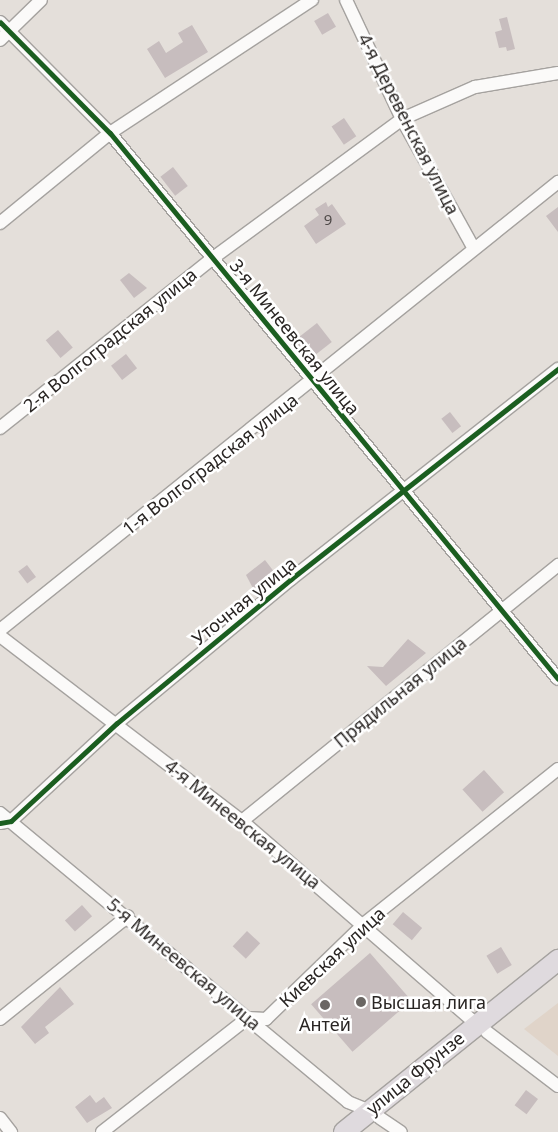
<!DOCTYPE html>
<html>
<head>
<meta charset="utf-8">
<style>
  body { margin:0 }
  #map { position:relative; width:558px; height:1132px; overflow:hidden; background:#e4dfda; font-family:"Noto Sans",sans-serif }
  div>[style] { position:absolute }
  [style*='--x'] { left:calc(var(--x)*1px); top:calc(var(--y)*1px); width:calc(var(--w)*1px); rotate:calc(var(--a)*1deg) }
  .education>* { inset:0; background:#e0d4c9 }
  .building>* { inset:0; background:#c7bdbe; transform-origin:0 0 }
  .roads { filter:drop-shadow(1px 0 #a5a29f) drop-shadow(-1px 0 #a5a29f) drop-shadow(0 1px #a5a29f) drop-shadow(0 -1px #a5a29f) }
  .minor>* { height:12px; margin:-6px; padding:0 6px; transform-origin:6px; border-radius:6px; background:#fbfaf9 }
  .trunk>* { height:20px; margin:-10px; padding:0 10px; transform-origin:10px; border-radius:10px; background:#dfdade }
  .cycleway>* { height:5px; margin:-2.5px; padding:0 2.5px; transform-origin:2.5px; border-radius:2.5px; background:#1b5e20 }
  .dots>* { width:14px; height:14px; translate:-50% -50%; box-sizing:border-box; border:2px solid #fff; border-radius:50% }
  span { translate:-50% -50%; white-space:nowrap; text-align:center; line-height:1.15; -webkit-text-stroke:5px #fff; paint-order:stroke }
  .number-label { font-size:15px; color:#504b4a }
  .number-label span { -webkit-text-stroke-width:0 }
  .street-label { font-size:18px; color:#292523 }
  .poi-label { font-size:18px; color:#292523 }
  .left { translate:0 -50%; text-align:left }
</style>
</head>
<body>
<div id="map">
  <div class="education">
    <div style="clip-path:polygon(558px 1003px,558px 1056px,524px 1029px)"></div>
  </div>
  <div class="building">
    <div style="left:328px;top:13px;width:16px;height:16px;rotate:60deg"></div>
    <div style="clip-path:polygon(507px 17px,515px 49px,507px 51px,506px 47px,499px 48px,495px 32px,502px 30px,499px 19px)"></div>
    <div style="clip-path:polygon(192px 25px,208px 52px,165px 78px,147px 49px,159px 41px,166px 53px,183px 42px,178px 33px)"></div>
    <div style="left:344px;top:118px;width:22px;height:15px;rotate:56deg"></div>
    <div style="left:173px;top:167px;width:24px;height:16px;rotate:52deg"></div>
    <div style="clip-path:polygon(326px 202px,328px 207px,332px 204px,346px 224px,316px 244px,304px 226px,319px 215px,315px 209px)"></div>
    <div style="clip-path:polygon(558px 207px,558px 232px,546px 216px)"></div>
    <div style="clip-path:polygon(129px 273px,147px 288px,134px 298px,120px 280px)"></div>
    <div style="left:317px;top:323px;width:24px;height:28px;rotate:52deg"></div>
    <div style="left:58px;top:330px;width:23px;height:16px;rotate:50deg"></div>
    <div style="left:126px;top:354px;width:18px;height:19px;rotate:52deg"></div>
    <div style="left:450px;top:412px;width:18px;height:11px;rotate:52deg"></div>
    <div style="clip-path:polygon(265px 560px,275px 573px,256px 594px,246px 575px)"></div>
    <div style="left:27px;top:565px;width:15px;height:11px;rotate:53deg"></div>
    <div style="clip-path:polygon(408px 639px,426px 653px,386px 686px,367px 666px,383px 667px)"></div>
    <div style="left:484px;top:770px;width:30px;height:29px;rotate:48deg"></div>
    <div style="left:82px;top:905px;width:15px;height:23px;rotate:48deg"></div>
    <div style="left:403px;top:912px;width:25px;height:16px;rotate:40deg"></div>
    <div style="left:247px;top:931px;width:18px;height:21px;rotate:43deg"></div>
    <div style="left:501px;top:947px;width:21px;height:17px;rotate:59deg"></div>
    <div style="left:370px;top:953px;width:63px;height:78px;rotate:49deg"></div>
    <div style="clip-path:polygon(60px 987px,74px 1004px,45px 1027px,49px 1033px,35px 1044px,21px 1027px)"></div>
    <div style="left:526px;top:1090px;width:15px;height:19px;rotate:37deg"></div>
    <div style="clip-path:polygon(90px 1095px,96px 1103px,104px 1097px,112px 1108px,87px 1123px,75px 1107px)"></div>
  </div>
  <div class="roads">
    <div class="minor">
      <div style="--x:346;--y:0;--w:132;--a:64.8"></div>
      <div style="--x:402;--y:119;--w:146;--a:61"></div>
      <div style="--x:0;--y:22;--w:156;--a:45.3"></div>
      <div style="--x:110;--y:133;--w:706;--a:50.63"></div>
      <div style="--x:0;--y:40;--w:57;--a:-44.3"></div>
      <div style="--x:0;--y:223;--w:142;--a:-39.3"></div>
      <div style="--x:110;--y:133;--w:242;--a:-33.4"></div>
      <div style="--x:0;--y:428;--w:273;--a:-38.6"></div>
      <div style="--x:213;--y:258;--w:235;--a:-36.3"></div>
      <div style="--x:402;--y:119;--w:80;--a:-23.7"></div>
      <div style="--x:475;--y:87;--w:84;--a:-9.6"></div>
      <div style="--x:0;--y:630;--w:716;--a:-38.76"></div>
      <div style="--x:0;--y:636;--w:305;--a:37.4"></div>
      <div style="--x:242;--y:821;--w:310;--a:40.9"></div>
      <div style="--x:0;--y:813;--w:452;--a:39.7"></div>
      <div style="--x:348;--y:1102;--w:24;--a:22"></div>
      <div style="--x:242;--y:821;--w:407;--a:-39"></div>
      <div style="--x:0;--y:823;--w:11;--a:-10"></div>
      <div style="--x:11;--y:821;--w:144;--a:-42.8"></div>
      <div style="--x:117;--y:723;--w:226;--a:-39.6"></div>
      <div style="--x:291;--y:579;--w:340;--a:-38.2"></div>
      <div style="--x:0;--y:1019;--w:164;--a:-38.8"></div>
      <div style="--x:487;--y:1032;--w:89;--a:37.3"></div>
      <div style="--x:0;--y:1118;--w:18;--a:52"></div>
      <div style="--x:380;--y:1118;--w:25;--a:34"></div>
      <div style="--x:102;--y:1132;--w:185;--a:-38"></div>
      <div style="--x:248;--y:1018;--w:18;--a:3"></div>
      <div style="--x:266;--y:1019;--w:138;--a:-44.1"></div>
      <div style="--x:365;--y:923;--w:247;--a:-38.6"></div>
    </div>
    <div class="trunk">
      <div style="--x:344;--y:1132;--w:275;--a:-38.8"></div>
    </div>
  </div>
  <div class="cycleway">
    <div style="--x:0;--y:22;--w:156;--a:45.3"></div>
    <div style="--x:110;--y:133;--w:706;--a:50.63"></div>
    <div style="--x:0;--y:823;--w:11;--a:-10"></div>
    <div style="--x:11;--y:821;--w:144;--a:-42.8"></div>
    <div style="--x:117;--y:723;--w:226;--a:-39.6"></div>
    <div style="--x:291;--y:579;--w:340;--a:-38.2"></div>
  </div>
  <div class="dots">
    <div style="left:361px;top:1002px;background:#6a6663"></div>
    <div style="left:325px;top:1005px;background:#6a6663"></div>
  </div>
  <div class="number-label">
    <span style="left:328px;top:220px">9</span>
  </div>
  <div class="street-label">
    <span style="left:409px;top:124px;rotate:63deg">4-я Деревенская улица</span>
    <span style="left:295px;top:337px;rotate:51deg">3-я Минеевская улица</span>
    <span style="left:110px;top:340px;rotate:-39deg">2-я Волгоградская улица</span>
    <span style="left:210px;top:464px;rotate:-38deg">1-я Волгоградская улица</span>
    <span style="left:244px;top:601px;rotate:-39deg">Уточная улица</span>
    <span style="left:400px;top:692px;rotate:-39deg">Прядильная улица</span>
    <span style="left:243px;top:824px;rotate:39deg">4-я Минеевская улица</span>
    <span style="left:332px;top:957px;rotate:-43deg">Киевская улица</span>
    <span style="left:184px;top:964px;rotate:40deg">5-я Минеевская улица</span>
    <span style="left:415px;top:1073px;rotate:-39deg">улица Фрунзе</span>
  </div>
  <div class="poi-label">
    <span class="left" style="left:371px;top:1002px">Высшая лига</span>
    <span style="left:325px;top:1024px">Антей</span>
  </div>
</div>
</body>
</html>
